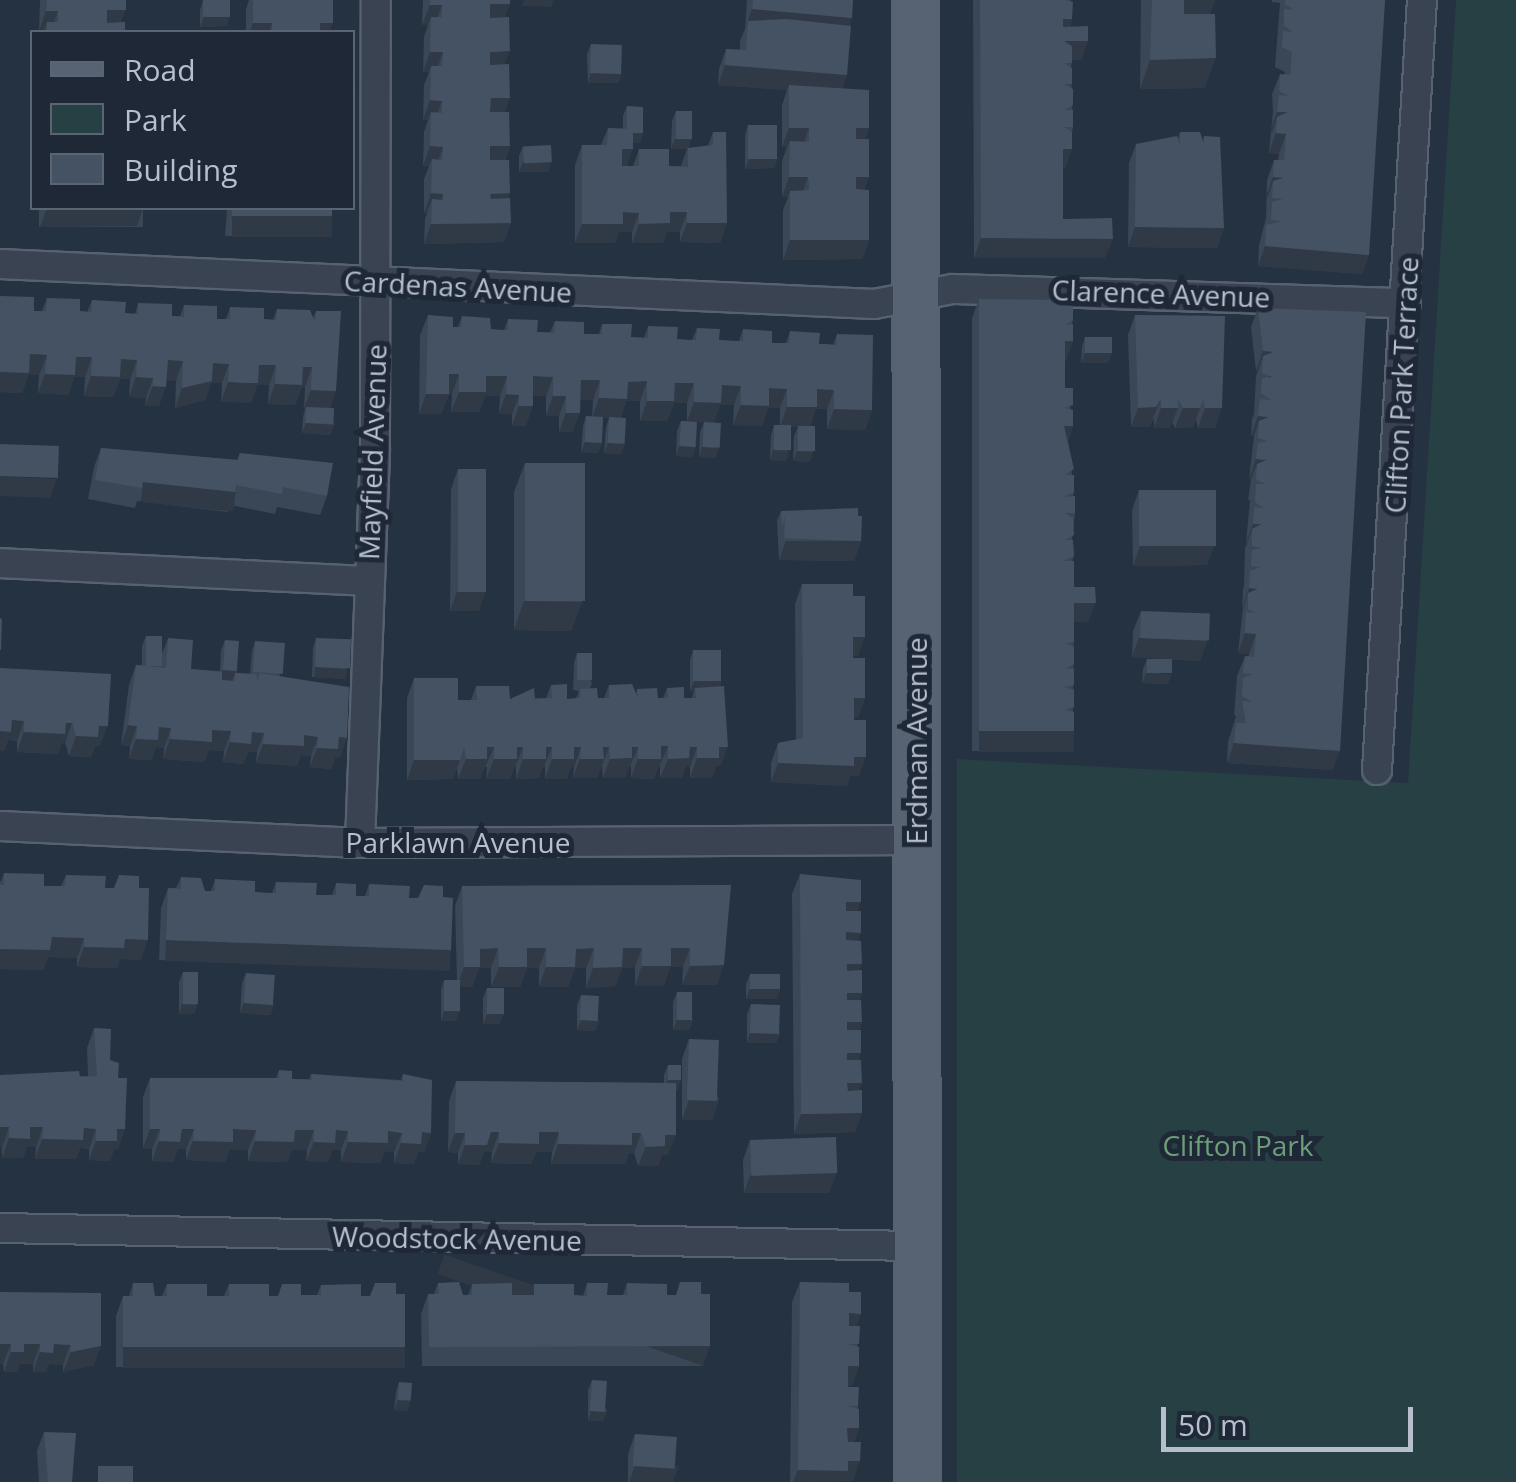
<!DOCTYPE html>
<html>
<head>
<meta charset="utf-8">
<style>
  body { margin:0 }
  #map { position:relative; width:1516px; height:1482px; overflow:hidden; background:#253242; font-family:"Open Sans",sans-serif }
  div>[style] { position:absolute }
  [style*='--x'] { left:calc(var(--x)*1px); top:calc(var(--y)*1px); width:calc(var(--w)*1px); rotate:calc(var(--a)*1deg) }
  .green>* { inset:0; background:#274043 }
  .roads { filter:drop-shadow(2px 0 #57616f) drop-shadow(-2px 0 #57616f) drop-shadow(0 2px #57616f) drop-shadow(0 -2px #57616f) }
  .minor>* { height:28px; margin:-14px; padding:0 14px; transform-origin:14px; border-radius:14px; background:#394352 }
  .primary>* { height:45px; margin:-22.5px; padding:0 22.5px; transform-origin:22.5px; border-radius:22.5px; background:#576372 }
  .wall>* { inset:0; background:#3a4756; transform-origin:0 0 }
  .shaded-wall>* { inset:0; background:#303946; transform-origin:0 0 }
  .building>* { inset:0; background:#445264; transform-origin:0 0 }
  span { translate:-50% -50%; white-space:nowrap; text-align:center; line-height:1.15; -webkit-text-stroke:10px #1e2837; paint-order:stroke }
  .street-label { font-size:28px; color:#b6bfcc }
  .park-label { font-size:28px; color:#6c9e77 }
  .legend { position:absolute; left:30px; top:30px; width:325px; height:180px; box-sizing:border-box; background:#1e2837; border:2px solid #5b6473; margin:0; padding:12px 18px; list-style:none; font-size:30px; color:#b6bfcc }
  .legend li { display:flex; align-items:center; gap:20px; height:50px }
  .legend b { width:50px; border:2px solid #5b6473 }
  .scale { position:absolute; left:1161px; top:1407px; width:252px; height:45px; box-sizing:border-box; border:5px solid #b6bfcc; border-top:0; padding-left:12px; font-size:30px; line-height:35px; white-space:nowrap; color:#b6bfcc; -webkit-text-stroke:8px #1e2837; paint-order:stroke }
</style>
</head>
<body>
<div id="map">
  <div class="green">
    <div style="clip-path:polygon(1456px 0,1516px 0,1516px 1482px,957px 1482px,957px 759px,1408px 783px)"></div>
  </div>
  <div class="roads">
    <div class="minor">
      <div style="--x:0;--y:264;--w:875;--a:2.62"></div>
      <div style="--x:874;--y:304;--w:80;--a:-10.8"></div>
      <div style="--x:953;--y:289;--w:453;--a:1.8"></div>
      <div style="--x:0;--y:563;--w:367;--a:2.8"></div>
      <div style="--x:1377;--y:770;--w:771;--a:-86.66"></div>
      <div style="--x:0;--y:826;--w:360;--a:2.7"></div>
      <div style="--x:360;--y:843;--w:557;--a:-0.31"></div>
      <div style="--x:360;--y:843;--w:394;--a:-87.8"></div>
      <div style="--x:375;--y:449;--w:449;--a:-89.9"></div>
      <div style="--x:0;--y:1228;--w:915;--a:1.13"></div>
    </div>
    <div class="primary">
      <div style="--x:915;--y:0;--w:1482;--a:89.92"></div>
    </div>
  </div>
  <div class="wall">
    <div style="clip-path:polygon(40px 0,126px 0,121px 22px,125px 32px,44px 32px,44px 31px,39px 31px)"></div>
    <div style="clip-path:polygon(203px 0,227px 26px,200px 27px,200px 10px)"></div>
    <div style="clip-path:polygon(249px 0,333px 0,330px 32px,246px 32px,246px 9px)"></div>
    <div style="clip-path:polygon(423px 0,510px 0,505px 17px,504px 112px,510px 146px,505px 160px,511px 223px,504px 242px,424px 244px,425px 219px,427px 213px,424px 213px,424px 179px,429px 166px,423px 166px,424px 132px,428px 120px,423px 120px,424px 85px,429px 72px,423px 72px,424px 37px,428px 25px,422px 25px)"></div>
    <div style="clip-path:polygon(747px 0,853px 0,842px 88px,869px 128px,865px 139px,869px 177px,864px 190px,869px 240px,862px 259px,783px 260px,783px 210px,788px 197px,782px 197px,782px 161px,787px 147px,782px 147px,782px 105px,787px 90px,718px 85px,719px 69px,726px 49px,740px 50px,740px 41px,745px 29px)"></div>
    <div style="clip-path:polygon(973px 0,1071px 0,1072px 19px,1070px 26px,1088px 41px,1081px 60px,1072px 60px,1071px 67px,1073px 127px,1065px 169px,1063px 169px,1063px 219px,1105px 258px,974px 258px)"></div>
    <div style="clip-path:polygon(1141px 0,1215px 0,1210px 14px,1205px 88px,1140px 89px)"></div>
    <div style="clip-path:polygon(1272px 0,1385px 0,1369px 255px,1362px 274px,1258px 266px,1259px 245px,1266px 218px,1267px 180px,1274px 160px,1278px 160px,1279px 154px,1269px 153px,1273px 111px,1272px 94px,1280px 74px,1284px 75px,1285px 72px,1275px 67px,1280px 3px,1272px 2px)"></div>
    <div style="clip-path:polygon(591px 44px,622px 74px,618px 83px,588px 83px,587px 54px)"></div>
    <div style="clip-path:polygon(627px 106px,643px 133px,640px 143px,633px 143px,627px 166px,633px 166px,639px 149px,669px 166px,681px 166px,687px 149px,671px 149px,672px 121px,676px 111px,691px 139px,688px 148px,708px 146px,713px 132px,727px 223px,720px 243px,680px 242px,680px 232px,667px 232px,663px 243px,632px 243px,632px 232px,619px 232px,615px 243px,575px 243px,575px 165px,582px 145px,601px 145px,608px 128px,623px 129px,623px 116px)"></div>
    <div style="clip-path:polygon(748px 125px,778px 158px,774px 168px,745px 169px,745px 135px)"></div>
    <div style="clip-path:polygon(1180px 132px,1203px 140px,1204px 136px,1224px 228px,1217px 248px,1128px 247px,1129px 163px,1136px 144px,1178px 139px)"></div>
    <div style="clip-path:polygon(523px 146px,548px 172px,519px 172px,519px 156px)"></div>
    <div style="left:39px;top:208px;width:104px;height:19px"></div>
    <div style="clip-path:polygon(203px 208px,332px 208px,332px 216px,325px 236px,225px 236px,227px 210px,203px 210px)"></div>
    <div style="clip-path:polygon(0 296px,34px 311px,42px 311px,47px 298px,80px 311px,87px 312px,92px 300px,125px 313px,135px 314px,138px 303px,172px 316px,180px 316px,184px 305px,217px 319px,226px 319px,230px 307px,264px 319px,273px 320px,277px 309px,313px 318px,316px 311px,336px 391px,330px 408px,334px 425px,330px 435px,302px 433px,303px 417px,305px 409px,304px 409px,305px 387px,302px 387px,295px 405px,268px 404px,269px 385px,257px 385px,251px 403px,236px 402px,221px 402px,222px 383px,211px 383px,205px 400px,175px 408px,176px 381px,167px 380px,159px 406px,145px 406px,146px 398px,129px 397px,130px 379px,120px 379px,113px 397px,84px 396px,85px 377px,74px 377px,68px 395px,38px 393px,39px 375px,29px 374px,22px 393px,0 392px)"></div>
    <div style="clip-path:polygon(979px 299px,1073px 320px,1072px 324px,1073px 341px,1065px 361px,1065px 388px,1071px 409px,1073px 426px,1068px 441px,1074px 492px,1073px 496px,1075px 513px,1072px 540px,1074px 556px,1072px 561px,1074px 587px,1088px 622px,1074px 622px,1073px 712px,1067px 751px,972px 751px,972px 318px)"></div>
    <div style="clip-path:polygon(1258px 308px,1333px 770px,1227px 763px,1228px 742px,1236px 716px,1234px 715px,1237px 676px,1245px 656px,1248px 657px,1249px 654px,1238px 653px,1243px 608px,1242px 608px,1243px 590px,1244px 586px,1245px 548px,1247px 544px,1246px 543px,1250px 500px,1248px 500px,1251px 479px,1249px 479px,1254px 436px,1251px 436px,1252px 419px,1254px 414px,1256px 376px,1258px 371px,1256px 371px,1251px 327px)"></div>
    <div style="clip-path:polygon(428px 315px,453px 327px,458px 327px,462px 316px,491px 329px,504px 330px,508px 319px,537px 332px,550px 332px,555px 321px,584px 334px,599px 334px,602px 324px,631px 337px,644px 338px,648px 326px,677px 339px,692px 340px,697px 328px,719px 340px,739px 341px,743px 329px,772px 343px,786px 343px,790px 331px,819px 344px,833px 345px,837px 334px,872px 410px,865px 430px,827px 429px,827px 409px,816px 409px,810px 426px,813px 452px,810px 462px,793px 461px,794px 436px,798px 427px,791px 427px,786px 461px,770px 460px,771px 435px,774px 425px,780px 425px,780px 408px,768px 408px,762px 426px,733px 425px,734px 405px,720px 405px,714px 422px,716px 458px,699px 457px,700px 432px,704px 422px,697px 422px,696px 447px,692px 457px,676px 456px,677px 431px,681px 421px,687px 421px,687px 403px,674px 403px,667px 421px,640px 421px,640px 401px,626px 401px,621px 417px,621px 454px,604px 453px,606px 427px,609px 418px,603px 418px,602px 443px,598px 453px,581px 452px,583px 426px,586px 416px,592px 417px,593px 400px,580px 400px,573px 432px,559px 432px,559px 416px,546px 416px,546px 396px,533px 396px,526px 426px,512px 426px,512px 414px,499px 414px,500px 396px,485px 396px,479px 412px,451px 412px,452px 394px,449px 394px,441px 414px,419px 414px,420px 335px)"></div>
    <div style="clip-path:polygon(1135px 315px,1225px 316px,1215px 428px,1198px 428px,1196px 419px,1193px 427px,1175px 428px,1172px 422px,1170px 428px,1154px 428px,1154px 418px,1149px 427px,1131px 427px,1128px 335px)"></div>
    <div style="clip-path:polygon(1085px 337px,1108px 363px,1081px 363px,1082px 347px)"></div>
    <div style="clip-path:polygon(101px 448px,237px 460px,240px 453px,327px 496px,320px 515px,277px 507px,275px 514px,230px 505px,228px 512px,137px 501px,135px 508px,88px 499px,94px 467px)"></div>
    <div style="clip-path:polygon(525px 463px,582px 602px,571px 631px,514px 630px,514px 492px)"></div>
    <div style="clip-path:polygon(458px 469px,479px 611px,450px 611px,451px 489px)"></div>
    <div style="clip-path:polygon(1139px 490px,1214px 545px,1207px 565px,1133px 566px,1132px 510px)"></div>
    <div style="clip-path:polygon(781px 511px,861px 541px,854px 561px,779px 560px,777px 521px)"></div>
    <div style="clip-path:polygon(802px 584px,858px 656px,853px 656px,865px 698px,858px 718px,854px 718px,859px 776px,850px 776px,847px 786px,771px 782px,771px 763px,778px 743px,796px 740px,795px 604px)"></div>
    <div style="clip-path:polygon(1141px 611px,1207px 641px,1200px 661px,1132px 657px,1133px 631px)"></div>
    <div style="clip-path:polygon(146px 636px,161px 656px,168px 638px,191px 669px,220px 671px,221px 650px,225px 640px,237px 673px,250px 674px,252px 651px,255px 641px,340px 758px,335px 757px,331px 769px,310px 767px,311px 756px,301px 755px,297px 766px,256px 763px,257px 752px,248px 752px,243px 764px,223px 762px,224px 751px,209px 750px,204px 762px,163px 759px,164px 748px,156px 747px,151px 760px,129px 759px,130px 746px,121px 745px,129px 685px,136px 665px,142px 665px,142px 646px)"></div>
    <div style="clip-path:polygon(316px 638px,347px 669px,344px 679px,312px 677px,313px 648px)"></div>
    <div style="clip-path:polygon(693px 650px,720px 687px,721px 766px,716px 766px,712px 778px,690px 778px,690px 767px,686px 766px,682px 778px,660px 778px,660px 766px,658px 766px,654px 779px,631px 778px,631px 766px,629px 766px,625px 778px,603px 778px,602px 767px,601px 767px,597px 778px,573px 778px,574px 767px,571px 767px,567px 779px,545px 779px,545px 766px,543px 767px,539px 778px,516px 779px,516px 766px,514px 767px,510px 779px,486px 779px,487px 767px,484px 767px,480px 779px,458px 779px,457px 768px,453px 779px,407px 780px,407px 698px,414px 678px,458px 700px,471px 700px,476px 686px,510px 699px,546px 698px,551px 685px,567px 699px,576px 698px,579px 691px,573px 690px,574px 663px,577px 653px,592px 683px,590px 688px,598px 698px,604px 698px,609px 685px,636px 694px,637px 689px,658px 698px,663px 698px,667px 688px,684px 698px,692px 698px,694px 691px,690px 691px,690px 660px)"></div>
    <div style="clip-path:polygon(1147px 659px,1168px 684px,1142px 683px,1143px 669px)"></div>
    <div style="clip-path:polygon(0 668px,100px 746px,95px 746px,91px 757px,69px 756px,65px 743px,62px 743px,58px 754px,17px 752px,17px 741px,8px 740px,4px 751px,0 751px)"></div>
    <div style="clip-path:polygon(4px 873px,44px 886px,61px 886px,66px 875px,105px 888px,141px 960px,120px 959px,117px 968px,77px 967px,77px 958px,48px 957px,43px 970px,0 969px,0 883px)"></div>
    <div style="clip-path:polygon(800px 874px,858px 911px,859px 971px,862px 993px,859px 1000px,862px 1022px,859px 1030px,859px 1091px,862px 1113px,855px 1132px,794px 1134px,792px 894px)"></div>
    <div style="clip-path:polygon(181px 877px,205px 891px,211px 891px,215px 879px,255px 892px,272px 893px,276px 882px,316px 895px,332px 895px,336px 883px,356px 896px,365px 896px,369px 884px,409px 898px,443px 897px,451px 950px,444px 970px,159px 960px,161px 908px,168px 888px,176px 888px)"></div>
    <div style="clip-path:polygon(731px 885px,717px 985px,682px 985px,683px 967px,670px 967px,664px 986px,635px 986px,635px 967px,622px 968px,615px 986px,586px 988px,586px 968px,575px 968px,568px 987px,539px 987px,539px 968px,527px 968px,520px 987px,491px 987px,491px 968px,479px 968px,472px 987px,460px 987px,456px 1021px,441px 1021px,441px 990px,444px 980px,457px 980px,455px 906px,462px 886px)"></div>
    <div style="clip-path:polygon(183px 972px,197px 1005px,194px 1014px,179px 1014px,179px 982px)"></div>
    <div style="clip-path:polygon(246px 973px,274px 1005px,270px 1015px,240px 1013px,242px 983px)"></div>
    <div style="clip-path:polygon(750px 974px,780px 989px,777px 999px,746px 999px,746px 984px)"></div>
    <div style="clip-path:polygon(487px 988px,500px 1024px,483px 1024px,483px 998px)"></div>
    <div style="clip-path:polygon(677px 992px,693px 1020px,689px 1030px,673px 1030px,673px 1002px)"></div>
    <div style="clip-path:polygon(581px 995px,599px 1021px,595px 1031px,577px 1030px,577px 1005px)"></div>
    <div style="clip-path:polygon(751px 1004px,780px 1033px,776px 1043px,747px 1043px,747px 1014px)"></div>
    <div style="clip-path:polygon(94px 1028px,118px 1078px,125px 1129px,118px 1149px,114px 1149px,110px 1161px,89px 1160px,89px 1149px,80px 1148px,76px 1159px,35px 1159px,36px 1147px,27px 1147px,23px 1158px,2px 1158px,0 1075px,88px 1076px,87px 1048px)"></div>
    <div style="clip-path:polygon(689px 1039px,719px 1100px,712px 1120px,682px 1120px,682px 1059px)"></div>
    <div style="clip-path:polygon(668px 1065px,678px 1090px,676px 1090px,668px 1155px,662px 1155px,658px 1166px,638px 1166px,634px 1153px,629px 1153px,625px 1164px,551px 1164px,552px 1152px,536px 1152px,531px 1164px,491px 1163px,492px 1152px,484px 1152px,479px 1165px,458px 1164px,458px 1153px,448px 1152px,449px 1101px,456px 1081px,664px 1083px,664px 1075px)"></div>
    <div style="clip-path:polygon(279px 1070px,292px 1079px,309px 1079px,311px 1074px,401px 1080px,403px 1074px,431px 1133px,424px 1152px,418px 1152px,414px 1164px,394px 1163px,394px 1152px,385px 1151px,380px 1163px,341px 1162px,341px 1150px,332px 1150px,328px 1162px,306px 1161px,307px 1150px,292px 1150px,287px 1162px,248px 1161px,248px 1150px,230px 1149px,225px 1162px,186px 1160px,186px 1149px,178px 1149px,173px 1162px,152px 1161px,152px 1149px,143px 1148px,143px 1097px,150px 1078px,276px 1078px)"></div>
    <div style="clip-path:polygon(750px 1140px,829px 1193px,744px 1193px,743px 1160px)"></div>
    <div style="clip-path:polygon(800px 1282px,849px 1292px,861px 1314px,856px 1326px,859px 1366px,852px 1386px,848px 1386px,858px 1406px,859px 1428px,854px 1442px,853px 1481px,790px 1482px,792px 1302px)"></div>
    <div style="clip-path:polygon(133px 1283px,155px 1296px,162px 1296px,167px 1284px,207px 1296px,224px 1296px,229px 1284px,269px 1296px,317px 1295px,321px 1285px,361px 1296px,398px 1366px,116px 1367px,116px 1316px,123px 1296px,129px 1296px)"></div>
    <div style="clip-path:polygon(438px 1283px,463px 1295px,468px 1295px,472px 1284px,512px 1295px,529px 1295px,534px 1284px,574px 1295px,583px 1296px,587px 1283px,607px 1295px,623px 1295px,627px 1283px,667px 1295px,703px 1366px,422px 1366px,421px 1314px,428px 1294px,434px 1294px)"></div>
    <div style="clip-path:polygon(0 1292px,94px 1365px,63px 1372px,63px 1365px,49px 1364px,46px 1372px,33px 1372px,33px 1364px,20px 1364px,17px 1372px,4px 1372px,3px 1364px,0 1364px)"></div>
    <div style="clip-path:polygon(592px 1380px,607px 1411px,603px 1421px,588px 1421px,588px 1390px)"></div>
    <div style="clip-path:polygon(399px 1382px,407px 1411px,394px 1410px,396px 1392px)"></div>
    <div style="clip-path:polygon(44px 1432px,72px 1482px,39px 1482px,37px 1451px)"></div>
    <div style="clip-path:polygon(635px 1434px,673px 1482px,628px 1482px,628px 1454px)"></div>
  </div>
  <div class="shaded-wall">
    <div style="clip-path:polygon(524px 0,554px 0,551px 7px,522px 6px)"></div>
    <div style="clip-path:polygon(1184px 0,1215px 0,1205px 28px,1177px 18px)"></div>
    <div style="clip-path:polygon(490px 4px,510px 4px,503px 24px,483px 24px)"></div>
    <div style="clip-path:polygon(430px 5px,442px 5px,435px 25px,431px 17px,428px 25px,422px 25px)"></div>
    <div style="clip-path:polygon(752px 9px,852px 18px,844px 37px,748px 21px,745px 29px)"></div>
    <div style="clip-path:polygon(107px 10px,126px 10px,118px 29px,100px 30px)"></div>
    <div style="clip-path:polygon(46px 11px,58px 11px,51px 31px,47px 22px,44px 31px,39px 31px)"></div>
    <div style="clip-path:polygon(230px 16px,227px 26px,200px 27px,204px 17px)"></div>
    <div style="clip-path:polygon(1063px 19px,1072px 19px,1065px 39px,1056px 39px)"></div>
    <div style="clip-path:polygon(253px 23px,272px 23px,269px 32px,250px 32px)"></div>
    <div style="clip-path:polygon(320px 23px,333px 23px,330px 32px,317px 32px)"></div>
    <div style="clip-path:polygon(1064px 41px,1088px 41px,1081px 60px,1057px 60px)"></div>
    <div style="clip-path:polygon(510px 51px,502px 71px,483px 71px,490px 52px)"></div>
    <div style="clip-path:polygon(430px 52px,443px 52px,436px 72px,431px 66px,429px 72px,423px 72px)"></div>
    <div style="clip-path:polygon(1216px 58px,1205px 88px,1140px 89px,1150px 60px)"></div>
    <div style="clip-path:polygon(725px 65px,847px 75px,840px 95px,789px 85px,787px 90px,718px 85px)"></div>
    <div style="clip-path:polygon(591px 73px,622px 74px,618px 83px,588px 83px)"></div>
    <div style="clip-path:polygon(491px 98px,510px 98px,503px 118px,484px 118px)"></div>
    <div style="clip-path:polygon(430px 100px,442px 101px,435px 120px,431px 112px,428px 120px,423px 120px)"></div>
    <div style="clip-path:polygon(1277px 112px,1288px 112px,1277px 117px,1272px 132px,1270px 132px)"></div>
    <div style="clip-path:polygon(789px 128px,809px 128px,802px 148px,790px 141px,787px 147px,782px 147px)"></div>
    <div style="clip-path:polygon(856px 128px,869px 128px,862px 148px,849px 148px)"></div>
    <div style="clip-path:polygon(627px 133px,643px 133px,640px 143px,623px 143px)"></div>
    <div style="clip-path:polygon(1276px 133px,1286px 134px,1279px 154px,1269px 153px)"></div>
    <div style="clip-path:polygon(675px 139px,691px 139px,687px 149px,671px 149px)"></div>
    <div style="clip-path:polygon(430px 146px,443px 147px,436px 167px,432px 159px,429px 166px,423px 166px)"></div>
    <div style="clip-path:polygon(490px 146px,510px 146px,502px 165px,483px 165px)"></div>
    <div style="clip-path:polygon(622px 149px,633px 149px,626px 169px,614px 169px)"></div>
    <div style="clip-path:polygon(1063px 149px,1072px 149px,1065px 169px,1056px 169px)"></div>
    <div style="clip-path:polygon(778px 158px,774px 168px,745px 169px,749px 159px)"></div>
    <div style="clip-path:polygon(523px 162px,552px 162px,548px 172px,519px 172px)"></div>
    <div style="clip-path:polygon(789px 177px,808px 177px,801px 197px,790px 191px,788px 197px,782px 197px)"></div>
    <div style="clip-path:polygon(856px 177px,869px 177px,862px 197px,849px 197px)"></div>
    <div style="clip-path:polygon(1273px 177px,1284px 178px,1273px 181px,1268px 197px,1266px 197px)"></div>
    <div style="clip-path:polygon(431px 193px,443px 194px,436px 213px,432px 199px,427px 213px,424px 213px)"></div>
    <div style="clip-path:polygon(510px 193px,502px 213px,483px 213px,490px 194px)"></div>
    <div style="clip-path:polygon(47px 208px,143px 208px,137px 226px,40px 227px)"></div>
    <div style="left:204px;top:208px;width:24px;height:2px"></div>
    <div style="clip-path:polygon(623px 212px,639px 213px,632px 232px,619px 232px,615px 243px,575px 243px,582px 224px)"></div>
    <div style="clip-path:polygon(670px 212px,687px 212px,680px 232px,667px 232px,663px 243px,632px 243px,639px 224px)"></div>
    <div style="left:232px;top:216px;width:100px;height:21px"></div>
    <div style="clip-path:polygon(511px 223px,504px 242px,424px 244px,431px 224px)"></div>
    <div style="clip-path:polygon(687px 223px,727px 223px,720px 243px,680px 242px)"></div>
    <div style="clip-path:polygon(1135px 227px,1224px 228px,1217px 248px,1128px 247px)"></div>
    <div style="clip-path:polygon(981px 238px,1113px 239px,1105px 258px,974px 258px)"></div>
    <div style="clip-path:polygon(790px 240px,869px 240px,862px 259px,783px 260px)"></div>
    <div style="clip-path:polygon(1265px 246px,1369px 255px,1362px 274px,1258px 266px)"></div>
    <div style="clip-path:polygon(1065px 341px,1073px 341px,1066px 361px,1058px 361px)"></div>
    <div style="clip-path:polygon(1263px 351px,1273px 352px,1263px 356px,1258px 371px,1256px 371px)"></div>
    <div style="clip-path:polygon(1085px 353px,1112px 353px,1108px 363px,1081px 363px)"></div>
    <div style="clip-path:polygon(30px 354px,47px 355px,39px 375px,29px 374px,22px 393px,0 392px,0 372px)"></div>
    <div style="clip-path:polygon(76px 357px,92px 357px,85px 377px,74px 377px,68px 395px,38px 393px,45px 374px)"></div>
    <div style="clip-path:polygon(121px 359px,137px 360px,130px 379px,120px 379px,113px 397px,84px 396px,91px 376px)"></div>
    <div style="clip-path:polygon(168px 360px,183px 361px,176px 381px,160px 380px)"></div>
    <div style="clip-path:polygon(213px 363px,229px 364px,222px 383px,211px 383px,205px 400px,175px 408px,182px 388px)"></div>
    <div style="clip-path:polygon(259px 365px,276px 365px,269px 385px,257px 385px,251px 403px,221px 402px,228px 382px)"></div>
    <div style="clip-path:polygon(303px 367px,312px 367px,305px 387px,302px 387px,295px 405px,268px 404px,275px 384px)"></div>
    <div style="clip-path:polygon(449px 374px,459px 374px,452px 394px,442px 394px)"></div>
    <div style="clip-path:polygon(486px 376px,507px 376px,500px 396px,485px 396px,479px 412px,451px 412px,459px 392px)"></div>
    <div style="clip-path:polygon(533px 376px,553px 377px,546px 396px,526px 396px)"></div>
    <div style="clip-path:polygon(136px 377px,153px 378px,146px 398px,129px 397px)"></div>
    <div style="clip-path:polygon(581px 380px,600px 380px,593px 400px,574px 400px)"></div>
    <div style="clip-path:polygon(647px 381px,640px 401px,626px 401px,620px 418px,592px 418px,599px 398px,628px 382px)"></div>
    <div style="clip-path:polygon(675px 383px,694px 383px,687px 403px,674px 403px,667px 421px,640px 421px,647px 401px)"></div>
    <div style="clip-path:polygon(722px 385px,741px 386px,734px 405px,720px 405px,714px 423px,687px 422px,694px 402px)"></div>
    <div style="clip-path:polygon(153px 386px,166px 387px,159px 406px,145px 406px)"></div>
    <div style="clip-path:polygon(769px 388px,787px 389px,780px 408px,768px 408px,762px 426px,733px 425px,741px 405px)"></div>
    <div style="clip-path:polygon(817px 389px,834px 390px,827px 409px,816px 409px,809px 427px,780px 427px,787px 407px)"></div>
    <div style="clip-path:polygon(311px 390px,336px 391px,329px 411px,304px 409px)"></div>
    <div style="clip-path:polygon(426px 394px,449px 394px,441px 414px,419px 414px)"></div>
    <div style="clip-path:polygon(506px 394px,519px 395px,512px 414px,499px 414px)"></div>
    <div style="clip-path:polygon(553px 396px,566px 396px,559px 416px,546px 416px)"></div>
    <div style="clip-path:polygon(1161px 399px,1149px 427px,1131px 427px,1138px 408px)"></div>
    <div style="clip-path:polygon(519px 406px,533px 406px,526px 426px,512px 426px)"></div>
    <div style="clip-path:polygon(1161px 408px,1178px 408px,1170px 428px,1154px 428px)"></div>
    <div style="clip-path:polygon(1183px 408px,1200px 408px,1193px 427px,1175px 428px)"></div>
    <div style="clip-path:polygon(1205px 408px,1222px 408px,1215px 428px,1198px 428px)"></div>
    <div style="clip-path:polygon(834px 409px,872px 410px,865px 430px,827px 429px)"></div>
    <div style="clip-path:polygon(566px 413px,580px 413px,573px 432px,559px 432px)"></div>
    <div style="clip-path:polygon(1258px 416px,1269px 417px,1259px 421px,1254px 436px,1251px 436px)"></div>
    <div style="clip-path:polygon(306px 423px,334px 425px,330px 435px,302px 433px)"></div>
    <div style="clip-path:polygon(1064px 426px,1073px 426px,1066px 446px)"></div>
    <div style="clip-path:polygon(585px 442px,602px 443px,598px 453px,581px 452px)"></div>
    <div style="clip-path:polygon(608px 443px,625px 444px,621px 454px,604px 453px)"></div>
    <div style="clip-path:polygon(679px 446px,696px 447px,692px 457px,676px 456px)"></div>
    <div style="clip-path:polygon(702px 447px,719px 448px,716px 458px,699px 457px)"></div>
    <div style="clip-path:polygon(773px 450px,790px 451px,786px 461px,770px 460px)"></div>
    <div style="clip-path:polygon(797px 451px,813px 452px,810px 462px,793px 461px)"></div>
    <div style="clip-path:polygon(1256px 459px,1267px 460px,1257px 464px,1251px 479px,1249px 479px)"></div>
    <div style="clip-path:polygon(0 476px,57px 479px,50px 498px,0 496px)"></div>
    <div style="left:143px;top:482px;width:93px;height:20px;rotate:6deg"></div>
    <div style="clip-path:polygon(1253px 524px,1262px 524px,1252px 529px,1247px 544px,1246px 543px)"></div>
    <div style="clip-path:polygon(786px 541px,861px 541px,854px 561px,779px 560px)"></div>
    <div style="clip-path:polygon(1214px 545px,1207px 565px,1133px 566px,1140px 546px)"></div>
    <div style="clip-path:polygon(1249px 588px,1258px 589px,1248px 593px,1243px 608px,1242px 608px)"></div>
    <div style="clip-path:polygon(457px 592px,486px 592px,479px 611px,450px 611px)"></div>
    <div style="clip-path:polygon(524px 601px,582px 602px,571px 631px,514px 630px)"></div>
    <div style="clip-path:polygon(1074px 603px,1096px 603px,1088px 622px,1067px 622px)"></div>
    <div style="clip-path:polygon(1245px 633px,1256px 634px,1249px 654px,1238px 653px)"></div>
    <div style="clip-path:polygon(853px 637px,865px 637px,858px 656px,846px 656px)"></div>
    <div style="clip-path:polygon(1139px 638px,1207px 641px,1200px 661px,1132px 657px)"></div>
    <div style="left:315px;top:667px;width:32px;height:10px;rotate:4deg"></div>
    <div style="clip-path:polygon(223px 670px,238px 671px,234px 681px,235px 673px,232px 681px,220px 680px)"></div>
    <div style="clip-path:polygon(1146px 673px,1172px 674px,1168px 684px,1142px 683px)"></div>
    <div style="clip-path:polygon(694px 681px,722px 681px,718px 691px,695px 688px,694px 691px,690px 691px)"></div>
    <div style="clip-path:polygon(854px 698px,865px 698px,858px 718px,846px 718px)"></div>
    <div style="clip-path:polygon(12px 720px,24px 721px,17px 741px,8px 740px,4px 751px,0 751px,0 731px)"></div>
    <div style="clip-path:polygon(66px 723px,72px 723px,65px 743px,62px 743px,58px 754px,17px 752px,24px 732px)"></div>
    <div style="clip-path:polygon(128px 725px,137px 726px,130px 746px,121px 745px)"></div>
    <div style="clip-path:polygon(99px 726px,108px 726px,100px 746px,95px 746px,91px 757px,69px 756px,76px 736px)"></div>
    <div style="clip-path:polygon(159px 727px,171px 728px,164px 748px,156px 747px,151px 760px,129px 759px,136px 739px)"></div>
    <div style="clip-path:polygon(212px 730px,231px 731px,224px 751px,209px 750px,204px 762px,163px 759px,170px 739px)"></div>
    <div style="left:979px;top:731px;width:95px;height:21px"></div>
    <div style="clip-path:polygon(252px 732px,264px 733px,257px 752px,248px 752px,243px 764px,223px 762px,230px 742px)"></div>
    <div style="clip-path:polygon(304px 735px,318px 737px,311px 756px,301px 755px,297px 766px,256px 763px,263px 744px)"></div>
    <div style="clip-path:polygon(339px 737px,347px 738px,340px 758px,335px 757px,331px 769px,310px 767px,317px 748px)"></div>
    <div style="clip-path:polygon(1234px 743px,1340px 751px,1333px 770px,1227px 763px)"></div>
    <div style="clip-path:polygon(661px 746px,668px 746px,654px 779px,631px 778px,638px 759px)"></div>
    <div style="clip-path:polygon(487px 747px,494px 747px,480px 779px,458px 779px,466px 759px)"></div>
    <div style="clip-path:polygon(517px 747px,523px 747px,510px 779px,486px 779px,494px 759px)"></div>
    <div style="clip-path:polygon(546px 747px,552px 747px,539px 778px,516px 779px,523px 759px)"></div>
    <div style="clip-path:polygon(574px 747px,581px 747px,574px 767px,571px 767px,567px 779px,545px 779px,552px 759px)"></div>
    <div style="clip-path:polygon(603px 747px,609px 747px,597px 778px,573px 778px,580px 759px)"></div>
    <div style="clip-path:polygon(632px 747px,638px 747px,625px 778px,603px 778px,610px 759px)"></div>
    <div style="clip-path:polygon(690px 747px,697px 747px,690px 767px,686px 766px,682px 778px,660px 778px,668px 759px)"></div>
    <div style="clip-path:polygon(719px 747px,728px 747px,721px 766px,716px 766px,712px 778px,690px 778px,697px 758px)"></div>
    <div style="clip-path:polygon(854px 757px,866px 757px,859px 776px,850px 776px,847px 786px,771px 782px,778px 763px)"></div>
    <div style="clip-path:polygon(414px 760px,460px 760px,453px 779px,407px 780px)"></div>
    <div style="clip-path:polygon(846px 902px,861px 902px,854px 922px,839px 922px)"></div>
    <div style="clip-path:polygon(846px 932px,861px 933px,854px 952px,839px 952px)"></div>
    <div style="clip-path:polygon(52px 937px,84px 938px,77px 958px,48px 957px,43px 970px,0 969px,0 949px)"></div>
    <div style="clip-path:polygon(125px 939px,148px 940px,141px 960px,120px 959px,117px 968px,77px 967px,84px 947px)"></div>
    <div style="left:166px;top:940px;width:285px;height:21px;rotate:2deg"></div>
    <div style="clip-path:polygon(498px 948px,491px 968px,479px 968px,472px 987px,457px 987px,464px 967px,480px 949px)"></div>
    <div style="clip-path:polygon(527px 948px,546px 948px,539px 968px,527px 968px,520px 987px,491px 987px,499px 967px)"></div>
    <div style="clip-path:polygon(594px 948px,586px 968px,575px 968px,568px 987px,539px 987px,546px 967px,576px 949px)"></div>
    <div style="clip-path:polygon(623px 948px,642px 948px,635px 967px,622px 968px,615px 986px,586px 988px,593px 968px)"></div>
    <div style="clip-path:polygon(671px 948px,690px 948px,683px 967px,670px 967px,664px 986px,635px 986px,642px 966px)"></div>
    <div style="clip-path:polygon(847px 964px,862px 964px,854px 983px,840px 984px)"></div>
    <div style="clip-path:polygon(724px 965px,717px 985px,682px 985px,690px 966px)"></div>
    <div style="clip-path:polygon(750px 989px,780px 989px,777px 999px,746px 999px)"></div>
    <div style="clip-path:polygon(847px 993px,862px 993px,855px 1012px,840px 1013px)"></div>
    <div style="clip-path:polygon(244px 1003px,274px 1005px,270px 1015px,240px 1013px)"></div>
    <div style="clip-path:polygon(182px 1004px,197px 1005px,194px 1014px,179px 1014px)"></div>
    <div style="clip-path:polygon(444px 1011px,460px 1011px,456px 1021px,441px 1021px)"></div>
    <div style="clip-path:polygon(487px 1014px,504px 1014px,500px 1024px,483px 1024px)"></div>
    <div style="clip-path:polygon(581px 1020px,599px 1021px,595px 1031px,577px 1030px)"></div>
    <div style="clip-path:polygon(677px 1020px,693px 1020px,689px 1030px,673px 1030px)"></div>
    <div style="clip-path:polygon(847px 1022px,862px 1022px,854px 1042px,840px 1042px)"></div>
    <div style="clip-path:polygon(750px 1033px,780px 1033px,776px 1043px,747px 1043px)"></div>
    <div style="clip-path:polygon(847px 1053px,861px 1053px,854px 1072px,840px 1072px)"></div>
    <div style="clip-path:polygon(668px 1080px,681px 1080px,678px 1090px,664px 1090px)"></div>
    <div style="clip-path:polygon(847px 1083px,862px 1083px,855px 1102px,840px 1102px)"></div>
    <div style="clip-path:polygon(689px 1100px,719px 1100px,712px 1120px,682px 1120px)"></div>
    <div style="clip-path:polygon(862px 1113px,855px 1132px,794px 1134px,801px 1114px)"></div>
    <div style="clip-path:polygon(0 1127px,9px 1127px,2px 1147px,0 1147px)"></div>
    <div style="clip-path:polygon(30px 1127px,43px 1127px,36px 1147px,27px 1147px,23px 1158px,2px 1158px,9px 1138px)"></div>
    <div style="clip-path:polygon(84px 1128px,96px 1129px,89px 1149px,80px 1148px,76px 1159px,35px 1159px,42px 1139px)"></div>
    <div style="clip-path:polygon(117px 1129px,125px 1129px,118px 1149px,114px 1149px,110px 1161px,89px 1160px,96px 1141px)"></div>
    <div style="clip-path:polygon(150px 1129px,160px 1129px,152px 1149px,143px 1148px)"></div>
    <div style="clip-path:polygon(182px 1129px,194px 1129px,186px 1149px,178px 1149px,173px 1162px,152px 1161px,159px 1141px)"></div>
    <div style="clip-path:polygon(233px 1129px,256px 1130px,248px 1150px,230px 1149px,225px 1162px,186px 1160px,193px 1141px)"></div>
    <div style="clip-path:polygon(295px 1130px,314px 1130px,307px 1150px,292px 1150px,287px 1162px,248px 1161px,255px 1141px)"></div>
    <div style="clip-path:polygon(336px 1130px,348px 1131px,341px 1150px,332px 1150px,328px 1162px,306px 1161px,314px 1142px)"></div>
    <div style="clip-path:polygon(388px 1131px,402px 1133px,394px 1152px,385px 1151px,380px 1163px,341px 1162px,348px 1142px)"></div>
    <div style="clip-path:polygon(422px 1132px,431px 1133px,424px 1152px,418px 1152px,414px 1164px,394px 1163px,401px 1143px)"></div>
    <div style="clip-path:polygon(491px 1132px,499px 1132px,492px 1152px,484px 1152px,479px 1165px,458px 1164px,465px 1145px)"></div>
    <div style="clip-path:polygon(539px 1132px,559px 1132px,552px 1152px,536px 1152px,531px 1164px,491px 1163px,499px 1143px)"></div>
    <div style="clip-path:polygon(455px 1133px,465px 1133px,458px 1153px,448px 1152px)"></div>
    <div style="clip-path:polygon(632px 1133px,641px 1133px,634px 1153px,629px 1153px,625px 1164px,551px 1164px,558px 1144px)"></div>
    <div style="clip-path:polygon(665px 1135px,676px 1135px,668px 1155px,662px 1155px,658px 1166px,638px 1166px,646px 1147px)"></div>
    <div style="clip-path:polygon(751px 1173px,837px 1173px,829px 1193px,744px 1193px)"></div>
    <div style="clip-path:polygon(849px 1313px,861px 1314px,853px 1333px,842px 1333px)"></div>
    <div style="clip-path:polygon(0 1344px,11px 1344px,3px 1364px,0 1364px)"></div>
    <div style="clip-path:polygon(24px 1344px,40px 1344px,33px 1364px,20px 1364px,17px 1372px,4px 1372px,11px 1352px)"></div>
    <div style="clip-path:polygon(54px 1344px,70px 1345px,63px 1365px,49px 1364px,46px 1372px,33px 1372px,40px 1352px)"></div>
    <div style="clip-path:polygon(101px 1346px,94px 1365px,63px 1372px,71px 1352px)"></div>
    <div style="left:710px;top:1346px;width:21px;height:281px;rotate:109deg"></div>
    <div style="left:123px;top:1347px;width:282px;height:21px"></div>
    <div style="clip-path:polygon(848px 1366px,859px 1366px,852px 1386px,841px 1386px)"></div>
    <div style="clip-path:polygon(398px 1400px,411px 1401px,407px 1411px,394px 1410px)"></div>
    <div style="clip-path:polygon(591px 1411px,607px 1411px,603px 1421px,588px 1421px)"></div>
    <div style="clip-path:polygon(847px 1428px,859px 1428px,852px 1448px,840px 1448px)"></div>
    <div style="clip-path:polygon(848px 1461px,860px 1461px,853px 1481px,793px 1482px,798px 1470px)"></div>
    <div style="clip-path:polygon(635px 1466px,679px 1466px,673px 1482px,629px 1482px)"></div>
  </div>
  <div class="building">
    <div style="clip-path:polygon(47px 0,126px 0,126px 10px,107px 10px,107px 23px,125px 22px,125px 32px,47px 32px,47px 22px,58px 22px,58px 11px,46px 11px)"></div>
    <div style="left:203px;top:0;width:27px;height:17px"></div>
    <div style="clip-path:polygon(253px 0,333px 0,333px 23px,320px 23px,320px 32px,272px 32px,272px 23px,253px 23px)"></div>
    <div style="clip-path:polygon(430px 0,510px 0,510px 4px,490px 4px,490px 18px,509px 17px,510px 51px,490px 52px,490px 65px,509px 64px,510px 98px,491px 98px,490px 112px,509px 112px,510px 146px,490px 146px,490px 160px,509px 160px,510px 193px,490px 194px,491px 199px,510px 198px,511px 223px,431px 224px,432px 199px,443px 200px,443px 194px,431px 193px,432px 159px,442px 160px,443px 147px,430px 146px,431px 112px,442px 113px,442px 101px,430px 100px,431px 66px,442px 66px,443px 52px,430px 52px,431px 17px,442px 17px,442px 5px,430px 5px)"></div>
    <div style="clip-path:polygon(753px 0,853px 0,852px 18px,752px 9px)"></div>
    <div style="clip-path:polygon(980px 0,1065px 0,1073px 2px,1072px 19px,1063px 19px,1063px 27px,1088px 26px,1088px 41px,1064px 41px,1072px 46px,1072px 63px,1064px 63px,1072px 68px,1072px 84px,1064px 84px,1073px 89px,1073px 105px,1064px 110px,1073px 110px,1073px 127px,1064px 127px,1072px 132px,1072px 149px,1063px 149px,1063px 219px,1112px 218px,1113px 239px,981px 238px)"></div>
    <div style="clip-path:polygon(1152px 0,1184px 0,1184px 14px,1215px 14px,1216px 58px,1150px 60px)"></div>
    <div style="clip-path:polygon(1285px 0,1385px 0,1369px 255px,1265px 246px,1266px 225px,1281px 221px,1271px 220px,1272px 202px,1283px 199px,1272px 198px,1273px 181px,1284px 178px,1273px 177px,1274px 160px,1284px 160px,1286px 134px,1276px 133px,1277px 117px,1288px 112px,1277px 112px,1279px 95px,1289px 96px,1279px 91px,1280px 74px,1290px 75px,1292px 52px,1282px 47px,1283px 31px,1293px 32px,1284px 26px,1284px 9px,1294px 10px,1285px 4px)"></div>
    <div style="clip-path:polygon(787px 19px,851px 26px,847px 75px,725px 65px,726px 49px,746px 50px,748px 21px)"></div>
    <div style="left:591px;top:44px;width:31px;height:29px;rotate:2deg"></div>
    <div style="clip-path:polygon(789px 85px,869px 90px,869px 128px,856px 128px,856px 139px,869px 139px,869px 177px,856px 177px,856px 189px,869px 190px,869px 240px,790px 240px,790px 191px,809px 190px,809px 184px,808px 177px,789px 177px,790px 141px,809px 142px,809px 128px,789px 128px)"></div>
    <div style="clip-path:polygon(627px 106px,643px 107px,643px 133px,633px 133px,633px 129px,627px 129px)"></div>
    <div style="left:676px;top:111px;width:16px;height:28px"></div>
    <div style="left:748px;top:125px;width:29px;height:34px"></div>
    <div style="clip-path:polygon(608px 128px,633px 129px,633px 149px,622px 149px,622px 166px,639px 166px,639px 149px,669px 149px,669px 166px,688px 167px,688px 148px,713px 145px,713px 132px,726px 132px,727px 223px,687px 223px,687px 212px,670px 212px,670px 223px,639px 224px,639px 213px,623px 212px,623px 224px,582px 224px,582px 145px,607px 145px)"></div>
    <div style="clip-path:polygon(1180px 132px,1200px 132px,1204px 144px,1204px 136px,1220px 137px,1224px 228px,1135px 227px,1136px 144px,1177px 136px,1180px 145px)"></div>
    <div style="left:551px;top:145px;width:17px;height:28px;rotate:87deg"></div>
    <div style="left:232px;top:208px;width:100px;height:8px"></div>
    <div style="clip-path:polygon(0 296px,34px 297px,34px 311px,46px 311px,47px 298px,80px 299px,80px 311px,91px 312px,92px 300px,126px 302px,125px 313px,138px 314px,138px 303px,172px 304px,172px 316px,184px 317px,184px 305px,217px 306px,217px 319px,230px 319px,230px 307px,264px 308px,264px 319px,276px 320px,277px 309px,310px 310px,315px 322px,316px 311px,341px 311px,336px 391px,311px 390px,312px 367px,303px 367px,302px 385px,275px 384px,276px 365px,259px 365px,258px 383px,244px 383px,228px 382px,229px 364px,213px 363px,212px 381px,182px 388px,183px 361px,168px 360px,166px 387px,153px 386px,153px 378px,136px 377px,137px 360px,121px 359px,120px 377px,91px 376px,92px 357px,76px 357px,75px 375px,45px 374px,47px 355px,37px 354px,30px 354px,29px 373px,0 372px)"></div>
    <div style="clip-path:polygon(979px 299px,1073px 300px,1073px 320px,1065px 325px,1073px 324px,1073px 341px,1065px 341px,1065px 388px,1073px 388px,1073px 405px,1064px 408px,1073px 410px,1073px 426px,1064px 426px,1074px 469px,1065px 475px,1074px 475px,1074px 492px,1064px 497px,1075px 496px,1075px 513px,1065px 513px,1073px 518px,1074px 535px,1065px 540px,1073px 540px,1074px 556px,1064px 561px,1074px 561px,1074px 587px,1095px 587px,1096px 603px,1074px 603px,1074px 642px,1065px 643px,1074px 647px,1074px 664px,1065px 669px,1074px 669px,1074px 685px,1064px 687px,1074px 690px,1074px 707px,1065px 710px,1074px 712px,1074px 731px,979px 731px)"></div>
    <div style="clip-path:polygon(1258px 308px,1366px 312px,1340px 751px,1234px 743px,1236px 723px,1246px 723px,1242px 701px,1252px 702px,1242px 696px,1243px 678px,1253px 674px,1243px 673px,1245px 656px,1254px 657px,1256px 634px,1245px 633px,1246px 612px,1256px 613px,1248px 609px,1248px 593px,1258px 589px,1249px 588px,1250px 571px,1260px 567px,1251px 566px,1252px 550px,1261px 548px,1252px 546px,1252px 529px,1262px 524px,1253px 524px,1254px 507px,1263px 508px,1255px 502px,1256px 484px,1266px 484px,1256px 480px,1257px 464px,1267px 460px,1256px 459px,1258px 443px,1268px 441px,1258px 438px,1259px 421px,1269px 417px,1258px 416px,1260px 399px,1271px 400px,1261px 393px,1262px 378px,1272px 377px,1262px 373px,1263px 356px,1273px 352px,1263px 351px)"></div>
    <div style="clip-path:polygon(428px 315px,453px 317px,453px 327px,461px 327px,462px 316px,490px 318px,491px 329px,498px 330px,508px 330px,508px 319px,538px 320px,537px 332px,554px 333px,555px 321px,584px 322px,584px 334px,602px 334px,602px 324px,632px 324px,631px 337px,648px 338px,648px 326px,678px 327px,677px 339px,686px 340px,696px 340px,697px 328px,720px 329px,719px 340px,734px 341px,743px 341px,743px 329px,772px 331px,772px 343px,789px 343px,790px 331px,820px 333px,819px 344px,826px 344px,836px 345px,837px 334px,873px 335px,872px 410px,834px 409px,834px 390px,817px 389px,817px 407px,787px 407px,787px 389px,769px 388px,769px 406px,741px 405px,741px 386px,722px 385px,721px 403px,694px 402px,694px 383px,675px 383px,674px 401px,647px 401px,647px 381px,628px 382px,627px 399px,599px 398px,600px 380px,581px 380px,580px 413px,566px 413px,566px 396px,553px 396px,553px 377px,533px 376px,533px 406px,519px 406px,519px 395px,506px 394px,507px 376px,486px 376px,486px 392px,459px 392px,459px 374px,449px 374px,449px 394px,426px 394px)"></div>
    <div style="clip-path:polygon(1135px 315px,1225px 316px,1222px 408px,1205px 408px,1203px 399px,1200px 408px,1183px 408px,1178px 399px,1178px 408px,1161px 408px,1161px 399px,1156px 407px,1138px 408px)"></div>
    <div style="left:1085px;top:337px;width:27px;height:16px"></div>
    <div style="left:306px;top:407px;width:28px;height:16px;rotate:2deg"></div>
    <div style="left:586px;top:416px;width:17px;height:26px;rotate:3deg"></div>
    <div style="left:609px;top:417px;width:17px;height:26px;rotate:3deg"></div>
    <div style="left:681px;top:421px;width:16px;height:25px;rotate:4deg"></div>
    <div style="left:704px;top:422px;width:17px;height:25px;rotate:3deg"></div>
    <div style="left:774px;top:425px;width:17px;height:25px"></div>
    <div style="left:798px;top:426px;width:17px;height:25px"></div>
    <div style="left:0;top:444px;width:59px;height:32px;rotate:2deg"></div>
    <div style="clip-path:polygon(101px 448px,238px 460px,240px 453px,333px 463px,327px 496px,283px 487px,282px 494px,236px 485px,235px 492px,143px 482px,142px 488px,95px 480px)"></div>
    <div style="left:525px;top:463px;width:60px;height:138px"></div>
    <div style="left:458px;top:469px;width:28px;height:123px"></div>
    <div style="left:1139px;top:490px;width:77px;height:56px"></div>
    <div style="clip-path:polygon(858px 508px,858px 516px,785px 517px,782px 527px,781px 511px)"></div>
    <div style="left:862px;top:516px;width:25px;height:77px;rotate:92deg"></div>
    <div style="clip-path:polygon(802px 584px,853px 584px,853px 596px,865px 596px,865px 637px,853px 637px,853px 658px,865px 658px,865px 698px,854px 698px,854px 720px,866px 720px,866px 757px,854px 757px,854px 766px,778px 763px,778px 743px,803px 738px)"></div>
    <div style="left:1141px;top:611px;width:69px;height:27px;rotate:2deg"></div>
    <div style="clip-path:polygon(0 618px,2px 619px,1px 650px,0 650px)"></div>
    <div style="left:146px;top:636px;width:16px;height:30px"></div>
    <div style="clip-path:polygon(168px 638px,193px 640px,191px 669px,222px 672px,222px 680px,234px 681px,235px 673px,256px 674px,258px 681px,259px 673px,349px 687px,347px 738px,339px 737px,338px 749px,317px 748px,318px 737px,304px 735px,304px 746px,263px 744px,264px 733px,252px 732px,251px 744px,230px 742px,231px 731px,212px 730px,212px 742px,170px 739px,171px 728px,159px 727px,158px 740px,136px 739px,137px 726px,128px 725px,136px 665px,166px 668px)"></div>
    <div style="left:316px;top:638px;width:35px;height:29px;rotate:2deg"></div>
    <div style="left:225px;top:640px;width:14px;height:30px;rotate:4deg"></div>
    <div style="left:255px;top:641px;width:30px;height:31px;rotate:4deg"></div>
    <div style="left:693px;top:650px;width:28px;height:31px"></div>
    <div style="left:577px;top:653px;width:15px;height:27px"></div>
    <div style="left:1147px;top:659px;width:25px;height:14px"></div>
    <div style="clip-path:polygon(0 668px,111px 674px,108px 726px,99px 726px,98px 737px,76px 736px,72px 723px,66px 723px,65px 734px,24px 732px,24px 721px,12px 720px,11px 732px,0 731px)"></div>
    <div style="clip-path:polygon(414px 678px,458px 678px,458px 700px,477px 700px,476px 686px,509px 686px,510px 699px,534px 688px,535px 699px,552px 698px,551px 685px,567px 684px,567px 699px,580px 698px,580px 689px,597px 688px,598px 698px,609px 698px,609px 685px,632px 684px,638px 698px,637px 689px,657px 688px,658px 698px,668px 698px,667px 688px,684px 687px,684px 698px,696px 698px,695px 688px,724px 686px,728px 747px,719px 747px,719px 758px,697px 758px,697px 747px,690px 747px,689px 758px,668px 759px,668px 746px,661px 746px,661px 759px,638px 759px,638px 747px,632px 747px,632px 758px,610px 759px,609px 747px,603px 747px,604px 759px,580px 759px,581px 747px,574px 747px,574px 759px,552px 759px,552px 747px,546px 747px,546px 759px,523px 759px,523px 747px,517px 747px,517px 759px,494px 759px,494px 747px,487px 747px,487px 759px,466px 759px,464px 747px,460px 760px,414px 760px)"></div>
    <div style="clip-path:polygon(4px 873px,44px 874px,44px 886px,65px 886px,66px 875px,106px 876px,105px 888px,114px 888px,119px 875px,139px 876px,139px 888px,149px 888px,148px 940px,125px 939px,124px 948px,84px 947px,84px 938px,52px 937px,50px 950px,0 949px,0 885px,4px 885px)"></div>
    <div style="clip-path:polygon(800px 874px,861px 880px,861px 902px,846px 902px,846px 911px,861px 911px,861px 933px,846px 932px,846px 940px,861px 941px,862px 964px,847px 964px,847px 971px,862px 970px,862px 993px,847px 993px,847px 1000px,861px 1000px,862px 1022px,847px 1022px,847px 1030px,861px 1030px,861px 1053px,847px 1053px,847px 1060px,861px 1060px,862px 1083px,847px 1083px,848px 1091px,862px 1090px,862px 1113px,801px 1114px)"></div>
    <div style="clip-path:polygon(181px 877px,201px 878px,205px 891px,215px 891px,215px 879px,255px 881px,255px 892px,264px 893px,276px 893px,276px 882px,317px 883px,316px 895px,336px 895px,336px 883px,356px 884px,356px 896px,369px 896px,369px 884px,410px 886px,409px 898px,418px 898px,424px 885px,443px 886px,443px 897px,453px 898px,451px 950px,166px 940px,168px 888px,181px 889px)"></div>
    <div style="clip-path:polygon(731px 885px,724px 965px,690px 966px,690px 948px,671px 948px,671px 966px,642px 966px,642px 948px,623px 948px,622px 967px,593px 968px,594px 948px,576px 949px,575px 967px,546px 967px,546px 948px,527px 948px,527px 967px,499px 967px,498px 948px,480px 949px,480px 967px,464px 967px,462px 886px)"></div>
    <div style="left:183px;top:972px;width:15px;height:32px"></div>
    <div style="left:246px;top:973px;width:29px;height:30px;rotate:4deg"></div>
    <div style="left:750px;top:974px;width:30px;height:15px"></div>
    <div style="left:444px;top:980px;width:16px;height:31px"></div>
    <div style="left:487px;top:988px;width:17px;height:26px"></div>
    <div style="left:677px;top:992px;width:15px;height:28px"></div>
    <div style="left:581px;top:995px;width:18px;height:25px;rotate:3deg"></div>
    <div style="left:751px;top:1004px;width:29px;height:29px;rotate:2deg"></div>
    <div style="clip-path:polygon(94px 1028px,111px 1029px,110px 1060px,119px 1063px,118px 1078px,127px 1078px,125px 1129px,117px 1129px,117px 1141px,96px 1141px,96px 1129px,84px 1128px,83px 1140px,42px 1139px,43px 1127px,30px 1127px,30px 1139px,9px 1138px,9px 1127px,0 1127px,0 1075px,79px 1071px,80px 1077px,97px 1076px)"></div>
    <div style="left:689px;top:1039px;width:30px;height:61px;rotate:2deg"></div>
    <div style="left:668px;top:1065px;width:13px;height:15px"></div>
    <div style="clip-path:polygon(279px 1070px,292px 1071px,292px 1079px,312px 1080px,311px 1074px,403px 1081px,403px 1074px,432px 1080px,431px 1133px,422px 1132px,421px 1144px,401px 1143px,402px 1133px,388px 1131px,388px 1143px,348px 1142px,348px 1131px,336px 1130px,335px 1143px,314px 1142px,314px 1130px,295px 1130px,294px 1142px,255px 1141px,256px 1130px,233px 1129px,233px 1142px,193px 1141px,194px 1129px,182px 1129px,180px 1142px,159px 1141px,160px 1129px,150px 1129px,150px 1078px,279px 1078px)"></div>
    <div style="clip-path:polygon(456px 1081px,676px 1083px,676px 1135px,665px 1135px,665px 1146px,646px 1147px,641px 1133px,632px 1133px,632px 1145px,558px 1144px,559px 1132px,539px 1132px,539px 1144px,499px 1143px,499px 1132px,491px 1132px,487px 1145px,465px 1145px,465px 1133px,455px 1133px)"></div>
    <div style="left:836px;top:1137px;width:36px;height:86px;rotate:88deg"></div>
    <div style="clip-path:polygon(459px 1282px,463px 1295px,472px 1295px,472px 1284px,512px 1283px,512px 1295px,534px 1295px,534px 1284px,574px 1284px,574px 1295px,587px 1296px,587px 1283px,608px 1283px,607px 1295px,627px 1295px,627px 1283px,667px 1284px,667px 1295px,676px 1295px,680px 1282px,701px 1282px,701px 1294px,710px 1294px,710px 1346px,429px 1347px,428px 1294px,439px 1294px,438px 1283px)"></div>
    <div style="clip-path:polygon(800px 1282px,849px 1283px,849px 1292px,861px 1292px,861px 1314px,849px 1313px,849px 1326px,860px 1326px,859px 1344px,848px 1344px,859px 1347px,859px 1366px,848px 1366px,848px 1387px,859px 1387px,858px 1406px,848px 1406px,859px 1409px,859px 1428px,847px 1428px,848px 1442px,861px 1442px,860px 1461px,848px 1461px,848px 1471px,798px 1470px)"></div>
    <div style="clip-path:polygon(133px 1283px,153px 1283px,155px 1296px,167px 1296px,167px 1284px,207px 1284px,207px 1296px,229px 1296px,229px 1284px,269px 1284px,269px 1296px,278px 1296px,282px 1284px,301px 1284px,301px 1295px,321px 1295px,321px 1285px,361px 1284px,361px 1296px,370px 1296px,375px 1283px,396px 1283px,396px 1294px,405px 1294px,405px 1347px,123px 1347px,123px 1296px,133px 1296px)"></div>
    <div style="clip-path:polygon(0 1292px,101px 1293px,101px 1346px,71px 1352px,70px 1345px,54px 1344px,53px 1353px,40px 1352px,40px 1344px,24px 1344px,24px 1352px,11px 1352px,11px 1344px,0 1344px)"></div>
    <div style="left:592px;top:1380px;width:15px;height:31px;rotate:4deg"></div>
    <div style="left:399px;top:1382px;width:13px;height:18px;rotate:4deg"></div>
    <div style="clip-path:polygon(44px 1432px,76px 1433px,72px 1482px,48px 1482px)"></div>
    <div style="left:635px;top:1434px;width:42px;height:32px;rotate:4deg"></div>
    <div style="left:133px;top:1466px;width:16px;height:35px;rotate:90deg"></div>
  </div>
  <div class="street-label">
    <span style="left:458px;top:286px;rotate:3deg">Cardenas Avenue</span>
    <span style="left:1161px;top:293px;rotate:2deg">Clarence Avenue</span>
    <span style="left:1401px;top:385px;rotate:-87deg">Clifton Park Terrace</span>
    <span style="left:372px;top:452px;rotate:-88deg">Mayfield Avenue</span>
    <span style="left:916px;top:741px;rotate:-90deg">Erdman Avenue</span>
    <span style="left:458px;top:842px">Parklawn Avenue</span>
    <span style="left:457px;top:1238px;rotate:1deg">Woodstock Avenue</span>
  </div>
  <div class="park-label">
    <span style="left:1238px;top:1145px">Clifton Park</span>
  </div>
  <ul class="legend">
  <li><b style="height:12px;background:#576372"></b>Road</li>
  <li><b style="height:28px;background:#274043"></b>Park</li>
  <li><b style="height:28px;background:#445264"></b>Building</li>
  </ul>
  <div class="scale">50 m</div>
</div>
</body>
</html>
